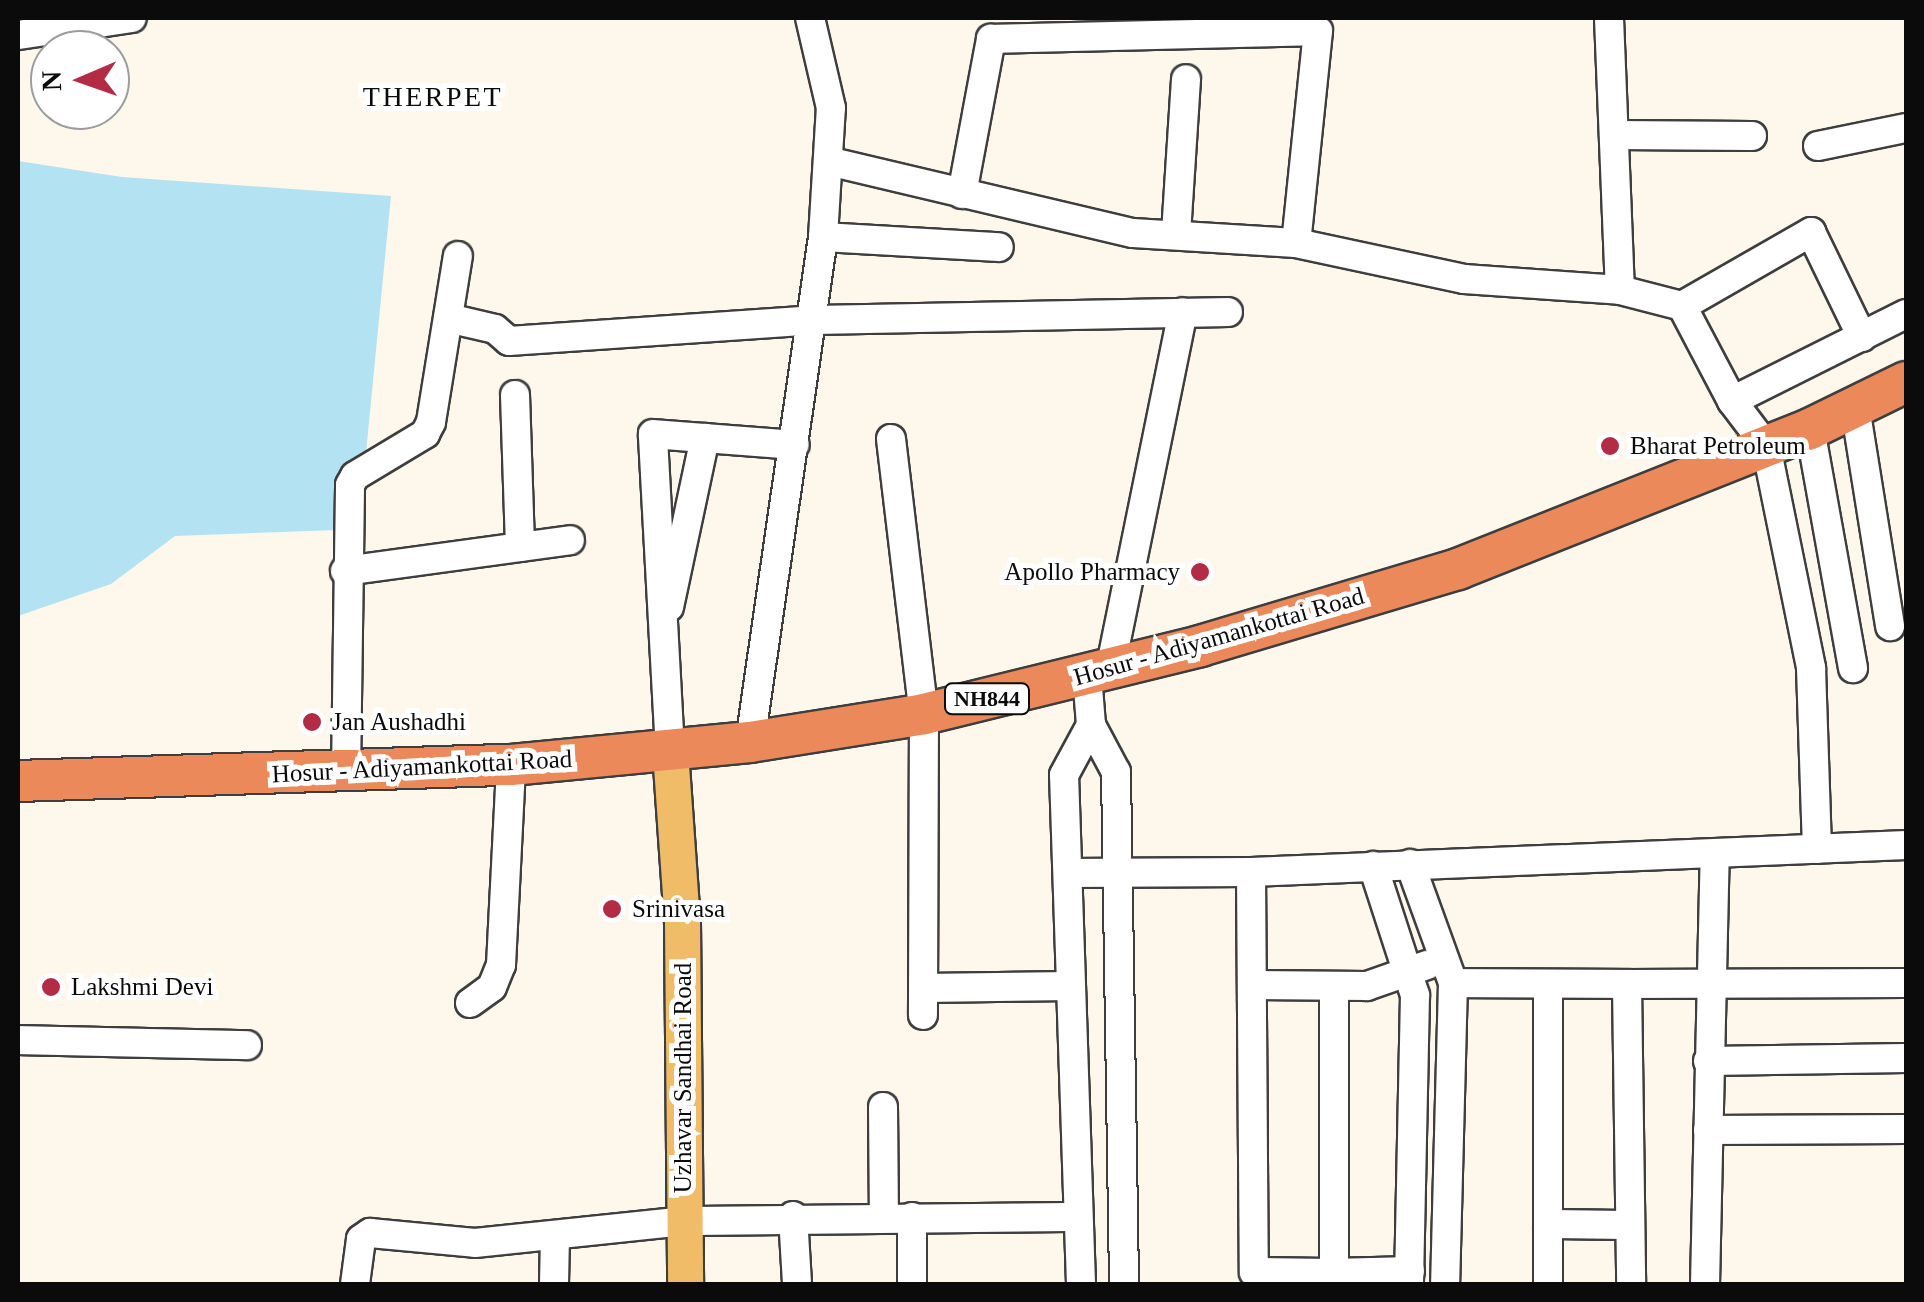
<!DOCTYPE html>
<html>
<head>
<meta charset="utf-8">
<style>
  body { margin:0 }
  #map { position:relative; width:1924px; height:1302px; overflow:hidden; background:#fef7eb; font-family:"Times New Roman",serif }
  div>[style] { position:absolute }
  [style*='--x'] { left:calc(var(--x)*1px); top:calc(var(--y)*1px); width:calc(var(--w)*1px); rotate:calc(var(--a)*1deg) }
  .water>* { inset:0; background:#b3e3f2 }
  .roads { filter:drop-shadow(2px 0 #3e3e3e) drop-shadow(-2px 0 #3e3e3e) drop-shadow(0 2px #3e3e3e) drop-shadow(0 -2px #3e3e3e) }
  .minor>* { height:28px; margin:-14px; padding:0 14px; transform-origin:14px; border-radius:14px; background:#fff }
  .major>* { height:35px; margin:-17.5px; padding:0 17.5px; transform-origin:17.5px; border-radius:17.5px; background:#f1bc68 }
  .highway>* { height:40px; margin:-20px; padding:0 20px; transform-origin:20px; border-radius:20px; background:#ec895b }
  .dots>* { width:28px; height:28px; translate:-50% -50%; box-sizing:border-box; border:5px solid #fff; border-radius:50% }
  span { translate:-50% -50%; white-space:nowrap; text-align:center; line-height:1.15; -webkit-text-stroke:10px #fff; paint-order:stroke }
  .shield-label span { padding:2px 8px; background:#fff; border:2px solid; border-radius:8px; -webkit-text-stroke-width:0 }
  .shield-label { font-size:22px; color:#0b0b0b; font-weight:700 }
  .poi-label { font-size:25px; color:#0b0b0b }
  .left { translate:0 -50%; text-align:left }
  .right { translate:-100% -50%; text-align:right }
  .street-label { font-size:25px; color:#0b0b0b }
  .neighbourhood-label { font-size:28px; color:#0b0b0b; letter-spacing:2.5px }
  .frame { position:absolute; inset:0; border:20px solid #0b0b0b; pointer-events:none }
  .north { position:absolute; left:30px; top:30px; width:100px; height:100px; box-sizing:border-box; background:#fff; border:2px solid #9d9d9d; border-radius:50%; rotate:268deg; font-size:28px; font-weight:700; line-height:40px; text-align:center; color:#0b0b0b }
  .north::after { content:''; display:block; margin:auto; width:35px; height:45px; background:#b32c45; clip-path:polygon(50% 0,100% 100%,50% 72%,0 100%) }
</style>
</head>
<body>
<div id="map">
  <div class="water">
    <div style="clip-path:polygon(18px 161px,122px 177px,391px 196px,366px 453px,338px 530px,175px 536px,111px 584px,18px 616px)"></div>
  </div>
  <div class="roads">
    <div class="minor">
      <div style="--x:1609;--y:18;--w:272;--a:87.7"></div>
      <div style="--x:18;--y:35;--w:115;--a:-8.5"></div>
      <div style="--x:1616;--y:135;--w:136;--a:0.4"></div>
      <div style="--x:1818;--y:146;--w:90;--a:-11.6"></div>
      <div style="--x:828;--y:161;--w:313;--a:13.3"></div>
      <div style="--x:1133;--y:233;--w:163;--a:3.5"></div>
      <div style="--x:1296;--y:243;--w:172;--a:12.1"></div>
      <div style="--x:1464;--y:279;--w:156;--a:4"></div>
      <div style="--x:1620;--y:290;--w:64;--a:14.5"></div>
      <div style="--x:1682;--y:306;--w:107;--a:62.2"></div>
      <div style="--x:1732;--y:401;--w:56;--a:52.9"></div>
      <div style="--x:1766;--y:446;--w:227;--a:78.5"></div>
      <div style="--x:1811;--y:668;--w:181;--a:88.1"></div>
      <div style="--x:962;--y:194;--w:158;--a:-79.4"></div>
      <div style="--x:991;--y:39;--w:327;--a:-1.4"></div>
      <div style="--x:1318;--y:31;--w:213;--a:95.9"></div>
      <div style="--x:1176;--y:234;--w:155;--a:-86.3"></div>
      <div style="--x:823;--y:237;--w:176;--a:3.3"></div>
      <div style="--x:1682;--y:306;--w:149;--a:-29.8"></div>
      <div style="--x:1811;--y:232;--w:117;--a:64.1"></div>
      <div style="--x:448;--y:318;--w:48;--a:13.2"></div>
      <div style="--x:495;--y:329;--w:18;--a:41"></div>
      <div style="--x:509;--y:341;--w:308;--a:-3.9"></div>
      <div style="--x:816;--y:320;--w:412;--a:-1.1"></div>
      <div style="--x:515;--y:395;--w:152;--a:88.1"></div>
      <div style="--x:1732;--y:401;--w:195;--a:-26.6"></div>
      <div style="--x:1855;--y:407;--w:222;--a:80.9"></div>
      <div style="--x:1810;--y:429;--w:243;--a:79.8"></div>
      <div style="--x:891;--y:439;--w:277;--a:83.2"></div>
      <div style="--x:924;--y:714;--w:301;--a:90.2"></div>
      <div style="--x:345;--y:571;--w:227;--a:-7.8"></div>
      <div style="--x:669;--y:607;--w:173;--a:-78"></div>
      <div style="--x:1110;--y:670;--w:365;--a:-78.5"></div>
      <div style="--x:1087;--y:675;--w:50;--a:85.4"></div>
      <div style="--x:1091;--y:725;--w:53;--a:62"></div>
      <div style="--x:1116;--y:772;--w:512;--a:89.1"></div>
      <div style="--x:750;--y:742;--w:510;--a:-81.77"></div>
      <div style="--x:823;--y:237;--w:129;--a:-86.5"></div>
      <div style="--x:831;--y:108;--w:92;--a:-103.1"></div>
      <div style="--x:670;--y:751;--w:317;--a:-93.1"></div>
      <div style="--x:653;--y:434;--w:142;--a:4.4"></div>
      <div style="--x:346;--y:774;--w:289;--a:-89.2"></div>
      <div style="--x:350;--y:485;--w:10;--a:-61"></div>
      <div style="--x:355;--y:476;--w:82;--a:-31"></div>
      <div style="--x:425;--y:434;--w:13;--a:-63"></div>
      <div style="--x:431;--y:422;--w:168;--a:-80.8"></div>
      <div style="--x:1410;--y:864;--w:127;--a:70.1"></div>
      <div style="--x:1453;--y:983;--w:301;--a:91.5"></div>
      <div style="--x:1373;--y:866;--w:136;--a:72"></div>
      <div style="--x:1415;--y:995;--w:289;--a:91.2"></div>
      <div style="--x:1251;--y:872;--w:400;--a:89.6"></div>
      <div style="--x:1254;--y:1272;--w:80;--a:0.7"></div>
      <div style="--x:1068;--y:873;--w:183;--a:-0.3"></div>
      <div style="--x:1251;--y:872;--w:656;--a:-2.36"></div>
      <div style="--x:1453;--y:983;--w:174;--a:0.3"></div>
      <div style="--x:1627;--y:984;--w:300;--a:89.2"></div>
      <div style="--x:1627;--y:984;--w:279;--a:-0.2"></div>
      <div style="--x:1253;--y:985;--w:114;--a:0.5"></div>
      <div style="--x:1367;--y:986;--w:64;--a:-19.3"></div>
      <div style="--x:1334;--y:987;--w:286;--a:90"></div>
      <div style="--x:1334;--y:1273;--w:76;--a:-1.5"></div>
      <div style="--x:924;--y:988;--w:146;--a:-0.8"></div>
      <div style="--x:470;--y:1003;--w:27;--a:-36"></div>
      <div style="--x:492;--y:987;--w:24;--a:-68"></div>
      <div style="--x:501;--y:965;--w:200;--a:-87.1"></div>
      <div style="--x:18;--y:1040;--w:229;--a:1.3"></div>
      <div style="--x:1708;--y:1061;--w:198;--a:-0.9"></div>
      <div style="--x:883;--y:1107;--w:109;--a:89.5"></div>
      <div style="--x:1708;--y:1130;--w:198;--a:-0.3"></div>
      <div style="--x:793;--y:1216;--w:68;--a:86.6"></div>
      <div style="--x:912;--y:1217;--w:67;--a:90"></div>
      <div style="--x:1548;--y:1224;--w:82;--a:0.7"></div>
      <div style="--x:355;--y:1284;--w:45;--a:-82.4"></div>
      <div style="--x:361;--y:1239;--w:11;--a:-34"></div>
      <div style="--x:370;--y:1233;--w:105;--a:5.4"></div>
      <div style="--x:475;--y:1243;--w:210;--a:-6"></div>
      <div style="--x:684;--y:1221;--w:394;--a:-0.6"></div>
      <div style="--x:554;--y:1284;--w:49;--a:-88.8"></div>
      <div style="--x:1081;--y:1284;--w:509;--a:-91.91"></div>
      <div style="--x:1064;--y:775;--w:57;--a:-61.6"></div>
      <div style="--x:1548;--y:1284;--w:298;--a:-90"></div>
      <div style="--x:1705;--y:1284;--w:430;--a:-88.7"></div>
    </div>
    <div class="major">
      <div style="--x:670;--y:751;--w:171;--a:86"></div>
      <div style="--x:682;--y:922;--w:362;--a:89.5"></div>
    </div>
    <div class="highway">
      <div style="--x:18;--y:781;--w:493;--a:-1.9"></div>
      <div style="--x:511;--y:765;--w:240;--a:-5.5"></div>
      <div style="--x:750;--y:742;--w:176;--a:-9.1"></div>
      <div style="--x:924;--y:714;--w:284;--a:-13.8"></div>
      <div style="--x:1200;--y:646;--w:269;--a:-16.6"></div>
      <div style="--x:1458;--y:569;--w:379;--a:-21.7"></div>
      <div style="--x:1810;--y:429;--w:107;--a:-26.1"></div>
    </div>
  </div>
  <div class="dots">
    <div style="left:1610px;top:446px;background:#b32c45"></div>
    <div style="left:1200px;top:572px;background:#b32c45"></div>
    <div style="left:312px;top:722px;background:#b32c45"></div>
    <div style="left:612px;top:909px;background:#b32c45"></div>
    <div style="left:51px;top:987px;background:#b32c45"></div>
  </div>
  <div class="shield-label">
    <span style="left:987px;top:699px">NH844</span>
  </div>
  <div class="poi-label">
    <span class="left" style="left:1630px;top:446px">Bharat Petroleum</span>
    <span class="right" style="left:1180px;top:572px">Apollo Pharmacy</span>
    <span class="left" style="left:332px;top:722px">Jan Aushadhi</span>
    <span class="left" style="left:632px;top:909px">Srinivasa</span>
    <span class="left" style="left:71px;top:987px">Lakshmi Devi</span>
  </div>
  <div class="street-label">
    <span style="left:1219px;top:637px;rotate:-16deg">Hosur - Adiyamankottai Road</span>
    <span style="left:422px;top:767px;rotate:-3deg">Hosur - Adiyamankottai Road</span>
    <span style="left:683px;top:1078px;rotate:-90deg">Uzhavar Sandhai Road</span>
  </div>
  <div class="neighbourhood-label">
    <span style="left:433px;top:97px">THERPET</span>
  </div>
  <div class="frame"></div>
  <div class="north">N</div>
</div>
</body>
</html>
